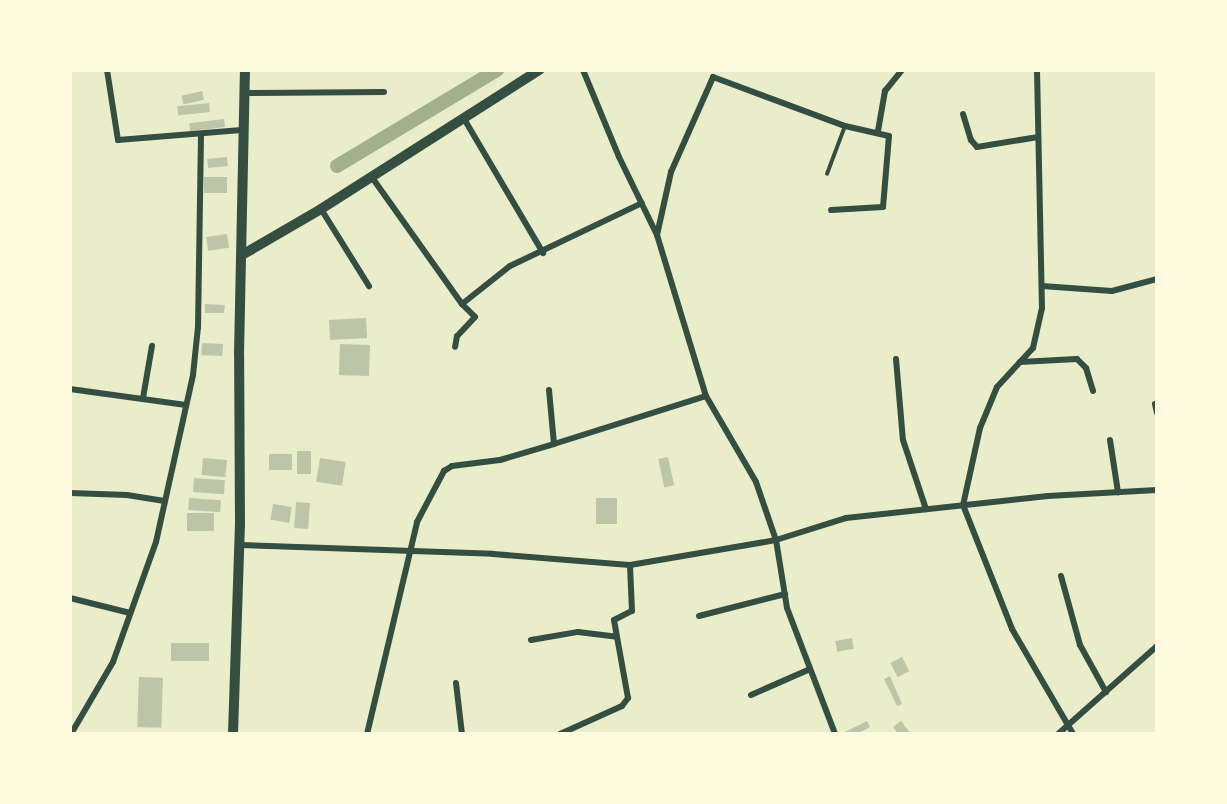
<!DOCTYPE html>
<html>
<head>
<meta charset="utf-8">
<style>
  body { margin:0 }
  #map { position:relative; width:1227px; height:804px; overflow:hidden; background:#e9edc9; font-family:Cabin,sans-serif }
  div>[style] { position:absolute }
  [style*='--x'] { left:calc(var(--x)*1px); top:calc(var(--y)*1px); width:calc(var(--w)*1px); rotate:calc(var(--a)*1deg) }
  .canal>* { height:14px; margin:-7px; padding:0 7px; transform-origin:7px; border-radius:7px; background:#a3b18a }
  .building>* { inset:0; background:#bcc5a7; transform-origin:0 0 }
  .service>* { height:3.5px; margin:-1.75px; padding:0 1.75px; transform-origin:1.75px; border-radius:1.75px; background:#344e41 }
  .minor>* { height:6px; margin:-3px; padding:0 3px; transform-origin:3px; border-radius:3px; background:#344e41 }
  .primary>* { height:10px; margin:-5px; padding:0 5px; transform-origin:5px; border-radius:5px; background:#344e41 }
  span { translate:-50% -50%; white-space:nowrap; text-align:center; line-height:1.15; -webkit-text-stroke:6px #fefae0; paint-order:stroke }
  .frame { position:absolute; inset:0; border:72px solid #fefae0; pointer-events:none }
</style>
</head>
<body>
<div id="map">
  <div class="canal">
    <div style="--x:337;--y:166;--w:187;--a:-31"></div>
  </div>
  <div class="building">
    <div style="left:202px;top:91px;width:9px;height:21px;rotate:77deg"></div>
    <div style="left:209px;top:103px;width:9px;height:32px;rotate:84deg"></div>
    <div style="left:224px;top:119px;width:8px;height:35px;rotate:83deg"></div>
    <div style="left:227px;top:157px;width:9px;height:20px;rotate:84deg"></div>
    <div style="left:204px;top:177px;width:23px;height:16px"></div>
    <div style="left:227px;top:234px;width:14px;height:21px;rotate:82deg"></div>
    <div style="clip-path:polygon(205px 304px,225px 305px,224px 313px,205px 313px)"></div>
    <div style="left:366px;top:318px;width:20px;height:37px;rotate:87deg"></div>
    <div style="left:202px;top:343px;width:21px;height:12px;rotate:3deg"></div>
    <div style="left:340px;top:344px;width:30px;height:31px;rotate:2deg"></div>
    <div style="left:311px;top:451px;width:23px;height:14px;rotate:90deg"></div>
    <div style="left:269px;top:454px;width:23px;height:16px"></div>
    <div style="left:668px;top:457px;width:29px;height:10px;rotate:78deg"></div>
    <div style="left:203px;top:458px;width:24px;height:17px;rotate:5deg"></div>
    <div style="left:320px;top:458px;width:26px;height:24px;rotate:9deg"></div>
    <div style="left:194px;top:478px;width:31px;height:14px;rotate:4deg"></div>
    <div style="left:189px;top:498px;width:32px;height:12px;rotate:4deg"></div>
    <div style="left:596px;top:498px;width:21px;height:26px"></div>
    <div style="left:296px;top:502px;width:14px;height:26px;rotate:4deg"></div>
    <div style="left:273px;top:504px;width:19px;height:16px;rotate:9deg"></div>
    <div style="left:187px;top:513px;width:27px;height:18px"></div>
    <div style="left:852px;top:638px;width:11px;height:17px;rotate:80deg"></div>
    <div style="left:171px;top:643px;width:38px;height:18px"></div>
    <div style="left:902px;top:657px;width:16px;height:13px;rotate:63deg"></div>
    <div style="clip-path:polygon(890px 676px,902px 704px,897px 706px,884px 679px)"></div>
    <div style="left:139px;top:677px;width:24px;height:50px;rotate:2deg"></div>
    <div style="clip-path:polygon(867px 721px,870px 727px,857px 734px,841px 734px)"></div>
    <div style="clip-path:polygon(901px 721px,911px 734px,898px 734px,893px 727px)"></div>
  </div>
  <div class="service">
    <div style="--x:827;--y:174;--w:51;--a:-69.4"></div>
  </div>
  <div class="minor">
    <div style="--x:107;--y:70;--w:71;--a:81.1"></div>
    <div style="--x:118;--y:140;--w:124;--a:-4.6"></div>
    <div style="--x:583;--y:70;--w:94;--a:67.5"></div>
    <div style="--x:619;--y:157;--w:87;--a:64"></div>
    <div style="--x:657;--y:235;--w:168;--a:73.1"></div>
    <div style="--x:706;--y:396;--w:99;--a:59.8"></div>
    <div style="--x:756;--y:482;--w:61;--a:71"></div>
    <div style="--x:776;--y:540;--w:69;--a:80.8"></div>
    <div style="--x:787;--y:608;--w:135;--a:69.1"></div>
    <div style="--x:1037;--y:70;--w:238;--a:88.8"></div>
    <div style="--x:1042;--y:308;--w:41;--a:102.7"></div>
    <div style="--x:1033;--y:348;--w:53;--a:132.7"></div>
    <div style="--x:997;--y:387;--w:44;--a:112.5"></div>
    <div style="--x:980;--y:428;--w:79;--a:102.4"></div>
    <div style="--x:963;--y:505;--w:133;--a:68.4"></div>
    <div style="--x:1012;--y:629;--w:121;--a:59.8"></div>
    <div style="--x:244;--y:93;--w:140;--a:-0.4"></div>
    <div style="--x:963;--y:114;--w:27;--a:73"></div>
    <div style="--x:971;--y:140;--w:9;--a:49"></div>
    <div style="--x:977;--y:147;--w:62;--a:-9.3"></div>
    <div style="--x:463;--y:117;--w:158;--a:59.5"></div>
    <div style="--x:878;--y:131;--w:41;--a:-80.1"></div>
    <div style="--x:885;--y:91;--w:27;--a:-51"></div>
    <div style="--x:371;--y:176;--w:157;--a:54.6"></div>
    <div style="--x:462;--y:304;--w:18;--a:45"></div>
    <div style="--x:475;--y:317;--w:26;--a:133"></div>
    <div style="--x:457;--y:336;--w:11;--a:100"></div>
    <div style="--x:321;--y:209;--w:91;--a:58.1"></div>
    <div style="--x:657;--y:235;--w:65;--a:-77.5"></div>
    <div style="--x:671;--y:172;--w:104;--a:-66.1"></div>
    <div style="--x:713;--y:77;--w:141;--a:20.4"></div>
    <div style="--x:845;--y:126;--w:45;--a:12.8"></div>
    <div style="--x:889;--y:136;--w:71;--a:94.8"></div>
    <div style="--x:883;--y:207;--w:52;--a:176.7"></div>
    <div style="--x:1042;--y:286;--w:70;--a:4.1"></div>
    <div style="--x:1112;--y:291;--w:47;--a:-14.9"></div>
    <div style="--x:462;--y:304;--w:61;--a:-38.4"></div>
    <div style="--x:510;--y:266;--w:146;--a:-25.5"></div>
    <div style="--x:896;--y:359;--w:81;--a:85.1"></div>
    <div style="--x:903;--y:440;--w:73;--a:71.6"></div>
    <div style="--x:1020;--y:362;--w:57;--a:-3"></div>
    <div style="--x:1077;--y:359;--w:13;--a:45"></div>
    <div style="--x:1086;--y:368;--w:24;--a:73"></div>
    <div style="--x:70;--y:389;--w:117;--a:7.9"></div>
    <div style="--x:549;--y:390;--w:54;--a:84.7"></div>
    <div style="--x:554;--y:444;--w:159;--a:-17.5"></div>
    <div style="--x:143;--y:398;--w:53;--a:-80.2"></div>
    <div style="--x:1155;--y:404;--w:9;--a:77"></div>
    <div style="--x:1110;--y:440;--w:53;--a:81.3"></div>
    <div style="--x:70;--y:493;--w:57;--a:2"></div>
    <div style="--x:127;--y:495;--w:38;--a:9"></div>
    <div style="--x:240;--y:545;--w:253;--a:2"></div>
    <div style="--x:493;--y:554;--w:137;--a:4.6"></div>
    <div style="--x:630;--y:565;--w:148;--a:-9.7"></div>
    <div style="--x:776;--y:540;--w:73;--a:-17.4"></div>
    <div style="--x:846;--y:518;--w:203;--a:-6.2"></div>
    <div style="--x:1048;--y:496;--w:109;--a:-3.2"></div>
    <div style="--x:1061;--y:576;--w:72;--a:74.6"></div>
    <div style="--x:1080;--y:645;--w:54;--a:61"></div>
    <div style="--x:70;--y:598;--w:62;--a:14"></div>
    <div style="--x:699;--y:616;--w:89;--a:-14.3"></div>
    <div style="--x:531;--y:640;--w:48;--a:-9.7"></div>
    <div style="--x:578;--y:632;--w:39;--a:7"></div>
    <div style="--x:456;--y:683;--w:51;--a:83.3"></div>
    <div style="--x:751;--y:695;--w:64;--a:-23.8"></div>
    <div style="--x:71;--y:734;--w:83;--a:-59.7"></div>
    <div style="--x:113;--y:662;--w:127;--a:-70.3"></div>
    <div style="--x:156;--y:542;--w:171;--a:-77.5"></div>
    <div style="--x:193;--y:375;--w:48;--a:-84.1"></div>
    <div style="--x:198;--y:327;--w:193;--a:-89.1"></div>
    <div style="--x:367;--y:734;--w:218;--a:-76.7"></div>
    <div style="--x:417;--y:522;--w:58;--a:-62.1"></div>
    <div style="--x:444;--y:471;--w:9;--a:-32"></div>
    <div style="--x:452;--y:466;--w:48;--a:-7.1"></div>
    <div style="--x:500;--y:460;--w:56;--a:-16.5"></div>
    <div style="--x:560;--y:734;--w:68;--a:-24.3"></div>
    <div style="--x:622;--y:706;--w:10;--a:-53"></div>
    <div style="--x:628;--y:698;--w:79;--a:-100.2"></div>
    <div style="--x:614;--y:620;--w:20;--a:-27"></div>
    <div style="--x:632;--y:611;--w:46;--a:-92.5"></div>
    <div style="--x:1058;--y:734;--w:132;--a:-41.6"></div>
  </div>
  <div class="primary">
    <div style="--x:242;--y:255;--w:91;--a:-30.2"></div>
    <div style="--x:321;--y:209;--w:259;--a:-32.5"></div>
    <div style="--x:233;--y:734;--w:209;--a:-88.1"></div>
    <div style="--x:240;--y:525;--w:171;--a:-90.3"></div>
    <div style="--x:239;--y:354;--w:284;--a:-88.8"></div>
  </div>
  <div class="frame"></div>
</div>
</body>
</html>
